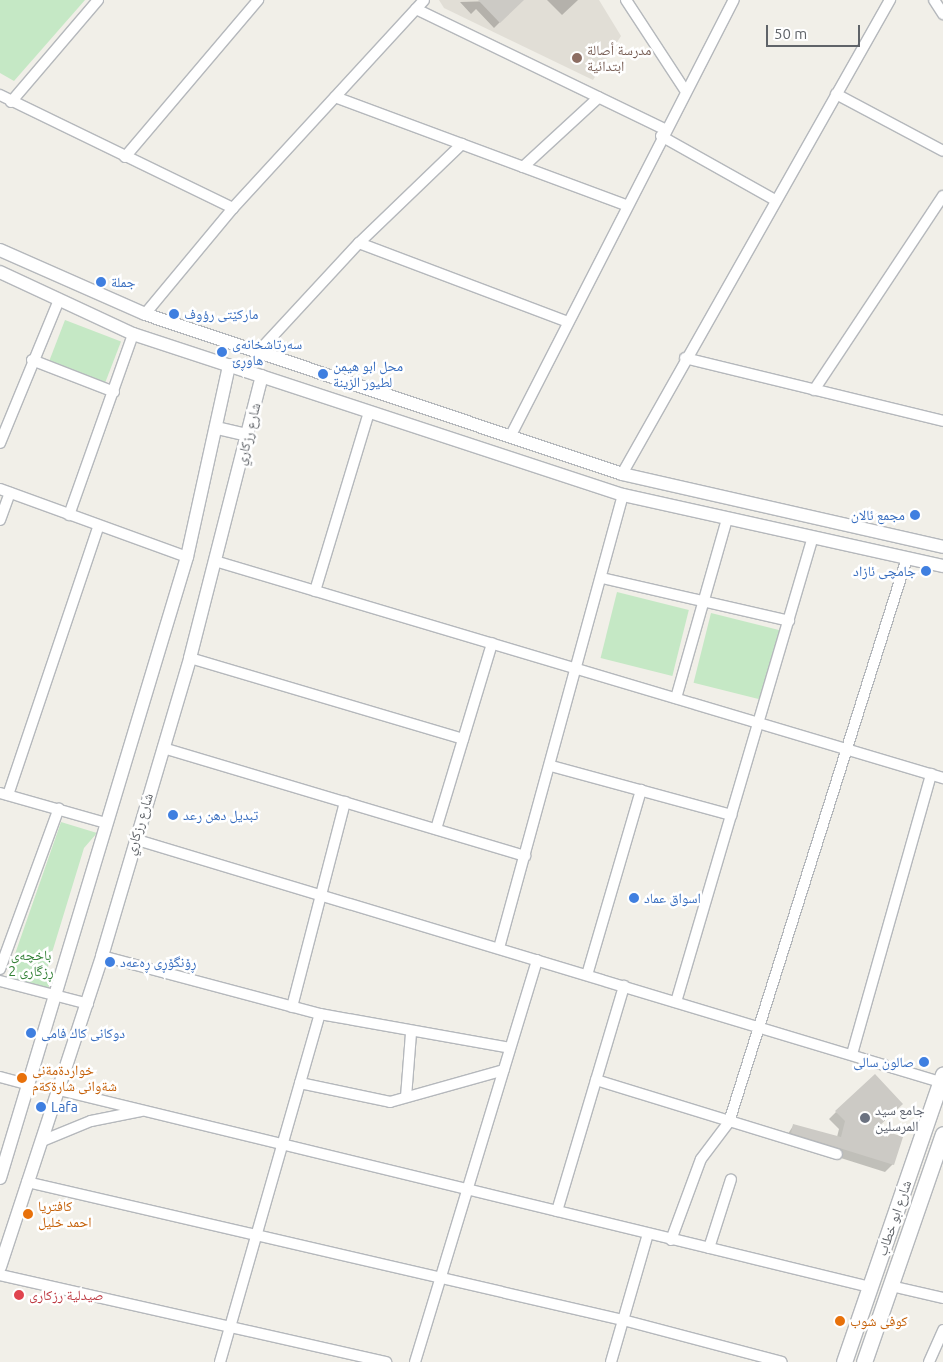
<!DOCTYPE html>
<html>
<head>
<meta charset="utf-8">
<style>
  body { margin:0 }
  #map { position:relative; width:943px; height:1362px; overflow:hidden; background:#f1efe8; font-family:Ubuntu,"Noto Naskh Arabic",sans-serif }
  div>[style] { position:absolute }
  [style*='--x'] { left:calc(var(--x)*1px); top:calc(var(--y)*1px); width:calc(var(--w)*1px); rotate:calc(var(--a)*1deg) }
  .education>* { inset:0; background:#e1ded6 }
  .green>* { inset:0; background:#c5e8c5; transform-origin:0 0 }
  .shadow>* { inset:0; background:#0003 }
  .building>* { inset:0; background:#cccac5 }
  .roads { filter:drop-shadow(1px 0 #b5b8bc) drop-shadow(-1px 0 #b5b8bc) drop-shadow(0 1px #b5b8bc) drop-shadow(0 -1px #b5b8bc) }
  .minor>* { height:10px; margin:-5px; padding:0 5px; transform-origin:5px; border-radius:5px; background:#fff }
  .tertiary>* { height:12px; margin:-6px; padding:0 6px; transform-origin:6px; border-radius:6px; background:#fff }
  .secondary>* { height:15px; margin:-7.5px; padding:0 7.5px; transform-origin:7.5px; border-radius:7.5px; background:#fff }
  .dots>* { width:14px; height:14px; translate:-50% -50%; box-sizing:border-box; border:2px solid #fff; border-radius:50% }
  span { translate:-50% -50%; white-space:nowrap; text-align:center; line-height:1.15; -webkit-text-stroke:5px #fff; paint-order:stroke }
  .education-label { font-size:14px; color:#785e54 }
  .left { translate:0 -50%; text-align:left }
  .shop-label { font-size:14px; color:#366cbe }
  .right { translate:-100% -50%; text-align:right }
  .street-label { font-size:14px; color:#5f6368 }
  .park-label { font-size:14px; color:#348238 }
  .food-label { font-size:14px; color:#c56008 }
  .worship-label { font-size:14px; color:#5b616d }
  .health-label { font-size:14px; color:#be3a42 }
  .scale { position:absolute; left:766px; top:25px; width:94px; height:22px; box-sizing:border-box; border:2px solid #5f6368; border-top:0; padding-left:6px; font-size:15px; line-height:18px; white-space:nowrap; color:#5f6368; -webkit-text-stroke:4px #fff; paint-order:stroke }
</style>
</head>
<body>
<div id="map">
  <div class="education">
    <div style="clip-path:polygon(439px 0,599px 0,621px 36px,593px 80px,444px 8px)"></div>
  </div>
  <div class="green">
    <div style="clip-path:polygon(0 0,85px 0,14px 81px,0 73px)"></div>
    <div style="left:65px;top:320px;width:60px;height:44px;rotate:21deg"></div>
    <div style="left:617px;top:592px;width:74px;height:68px;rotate:14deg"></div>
    <div style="left:711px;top:613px;width:71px;height:72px;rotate:14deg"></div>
    <div style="clip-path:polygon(61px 822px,97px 833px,84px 848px,47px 969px,49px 988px,7px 977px)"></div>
  </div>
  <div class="shadow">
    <div style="clip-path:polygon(522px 0,494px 28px,476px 9px,471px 14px,460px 2px)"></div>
    <div style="clip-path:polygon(547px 0,578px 0,562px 15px)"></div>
    <div style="clip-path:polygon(836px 1112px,875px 1129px,893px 1164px,885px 1172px,784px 1140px,793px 1126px,837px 1137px,839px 1129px,829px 1119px)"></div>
  </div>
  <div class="building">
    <div style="clip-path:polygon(478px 0,524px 0,500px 23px)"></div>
    <div style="clip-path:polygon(875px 1074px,903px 1104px,877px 1128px,903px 1137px,894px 1165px,791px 1133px,793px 1124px,841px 1137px,845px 1121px,835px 1111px)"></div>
  </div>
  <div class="roads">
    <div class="minor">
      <div style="--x:626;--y:0;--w:108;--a:56.8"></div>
      <div style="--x:934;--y:0;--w:17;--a:57"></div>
      <div style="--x:416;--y:9;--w:276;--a:25.8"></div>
      <div style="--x:836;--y:94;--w:121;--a:28"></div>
      <div style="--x:0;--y:95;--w:259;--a:25.9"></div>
      <div style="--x:335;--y:97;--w:310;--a:20.4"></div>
      <div style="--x:11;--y:102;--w:134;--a:-49.5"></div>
      <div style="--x:661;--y:136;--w:131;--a:29.3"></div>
      <div style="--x:125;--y:157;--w:206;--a:-49.7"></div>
      <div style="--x:523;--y:167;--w:103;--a:-42.6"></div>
      <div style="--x:359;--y:243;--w:223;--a:20.7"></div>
      <div style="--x:145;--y:314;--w:138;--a:-50.3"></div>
      <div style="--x:233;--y:208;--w:282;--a:-47.4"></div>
      <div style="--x:257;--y:353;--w:150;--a:-47.2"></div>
      <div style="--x:359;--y:243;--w:143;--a:-43.9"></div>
      <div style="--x:685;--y:358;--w:266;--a:13.7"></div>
      <div style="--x:32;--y:360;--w:88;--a:21.3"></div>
      <div style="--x:814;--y:390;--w:233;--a:-56.4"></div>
      <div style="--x:510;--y:437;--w:491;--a:-62.9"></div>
      <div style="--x:0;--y:443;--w:155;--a:-67.6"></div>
      <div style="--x:622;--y:474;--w:545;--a:-60.52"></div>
      <div style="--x:0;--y:489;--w:199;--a:20"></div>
      <div style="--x:69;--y:515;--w:192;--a:-70.5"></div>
      <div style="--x:0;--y:520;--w:29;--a:-70"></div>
      <div style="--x:215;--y:561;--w:760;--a:16.6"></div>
      <div style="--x:602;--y:578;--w:192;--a:12.9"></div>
      <div style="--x:315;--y:591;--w:187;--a:-73.2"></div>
      <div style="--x:190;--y:658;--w:285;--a:16.5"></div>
      <div style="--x:676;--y:698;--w:186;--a:-74.1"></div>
      <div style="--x:163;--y:748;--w:378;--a:16.6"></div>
      <div style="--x:551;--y:766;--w:187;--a:15.2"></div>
      <div style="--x:0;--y:793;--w:110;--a:15.8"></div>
      <div style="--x:8;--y:795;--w:283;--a:-71.4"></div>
      <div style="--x:436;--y:829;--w:194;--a:-73.2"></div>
      <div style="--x:134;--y:839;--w:842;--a:16.78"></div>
      <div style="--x:499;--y:948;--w:470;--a:-74.7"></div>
      <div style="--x:102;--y:956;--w:226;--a:14.9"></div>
      <div style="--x:320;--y:1014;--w:193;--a:10.1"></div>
      <div style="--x:0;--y:969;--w:171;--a:-69.9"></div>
      <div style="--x:587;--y:975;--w:193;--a:-73.7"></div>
      <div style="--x:0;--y:981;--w:91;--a:14.6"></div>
      <div style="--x:676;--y:1002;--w:483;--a:-73.6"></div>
      <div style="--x:292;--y:1007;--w:212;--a:-75.5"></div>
      <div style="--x:852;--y:1054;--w:291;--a:-74.2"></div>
      <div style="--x:0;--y:1077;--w:28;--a:15"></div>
      <div style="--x:596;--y:1080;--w:252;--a:17.1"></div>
      <div style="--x:300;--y:1083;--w:92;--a:11.9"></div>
      <div style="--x:390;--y:1102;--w:118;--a:-15.7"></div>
      <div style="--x:59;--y:1090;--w:835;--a:13.65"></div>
      <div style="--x:406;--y:1097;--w:64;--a:-85.5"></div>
      <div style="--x:42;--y:1141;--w:53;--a:-22.2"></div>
      <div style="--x:91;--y:1121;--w:51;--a:-11.3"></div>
      <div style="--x:27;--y:1182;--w:612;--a:13.04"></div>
      <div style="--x:623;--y:1320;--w:164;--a:14.8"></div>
      <div style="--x:557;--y:1211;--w:235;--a:-73.4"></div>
      <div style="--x:671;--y:1240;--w:86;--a:-69.7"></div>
      <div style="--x:701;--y:1159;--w:46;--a:-52.9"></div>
      <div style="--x:729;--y:1122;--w:591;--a:-72.48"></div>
      <div style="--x:709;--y:1248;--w:72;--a:-72.3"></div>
      <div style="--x:0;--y:1275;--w:396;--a:12.7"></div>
      <div style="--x:891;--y:1286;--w:53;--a:13"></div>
      <div style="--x:220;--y:1362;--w:362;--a:-74"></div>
      <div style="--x:415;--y:1362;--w:420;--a:-73.1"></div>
      <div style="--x:611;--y:1362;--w:133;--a:-73.9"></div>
      <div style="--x:929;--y:1362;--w:35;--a:-66"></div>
    </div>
    <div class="tertiary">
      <div style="--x:0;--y:250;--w:158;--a:23.8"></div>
      <div style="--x:145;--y:314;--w:503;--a:18.54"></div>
      <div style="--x:622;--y:474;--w:329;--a:12.8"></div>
      <div style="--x:0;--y:272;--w:147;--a:25"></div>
      <div style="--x:133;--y:334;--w:516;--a:18.19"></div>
      <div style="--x:623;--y:495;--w:328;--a:12.5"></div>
      <div style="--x:217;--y:428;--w:31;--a:13"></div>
      <div style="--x:0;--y:1178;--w:649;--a:-73.24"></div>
      <div style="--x:187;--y:557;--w:196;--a:-77.6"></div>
      <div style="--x:0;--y:1267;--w:327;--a:-71.8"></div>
      <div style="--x:102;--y:956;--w:311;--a:-73.5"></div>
      <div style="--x:190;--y:658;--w:291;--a:-75.7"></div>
    </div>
    <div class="secondary">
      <div style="--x:844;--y:1362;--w:304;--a:-71"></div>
      <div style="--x:864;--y:1362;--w:241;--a:-70.9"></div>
    </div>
  </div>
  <div class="dots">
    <div style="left:577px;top:58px;background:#8d6e63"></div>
    <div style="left:101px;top:282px;background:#3f7fe0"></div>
    <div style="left:174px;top:314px;background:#3f7fe0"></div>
    <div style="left:222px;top:352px;background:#3f7fe0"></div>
    <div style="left:323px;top:374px;background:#3f7fe0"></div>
    <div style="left:915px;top:515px;background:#3f7fe0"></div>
    <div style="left:926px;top:571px;background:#3f7fe0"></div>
    <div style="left:173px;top:815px;background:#3f7fe0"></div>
    <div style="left:634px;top:898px;background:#3f7fe0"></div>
    <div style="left:110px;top:962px;background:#3f7fe0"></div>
    <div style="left:31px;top:1033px;background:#3f7fe0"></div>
    <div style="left:924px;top:1062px;background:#3f7fe0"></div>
    <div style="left:22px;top:1078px;background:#e8710a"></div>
    <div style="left:41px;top:1107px;background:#3f7fe0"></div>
    <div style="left:865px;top:1118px;background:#6b7280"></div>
    <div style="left:28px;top:1214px;background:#e8710a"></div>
    <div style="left:19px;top:1295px;background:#e0444e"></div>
    <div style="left:840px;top:1321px;background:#e8710a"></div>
  </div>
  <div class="education-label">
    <span class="left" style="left:587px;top:58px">مدرسة أصالة<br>ابتدائية</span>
  </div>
  <div class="shop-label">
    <span class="left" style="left:111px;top:282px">جملة</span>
    <span class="left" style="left:184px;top:314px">ماركێتى رؤوف</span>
    <span class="left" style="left:232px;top:352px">سەرتاشخانەى<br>ھاوڕێ</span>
    <span class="left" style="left:333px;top:374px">محل ابو هيمن<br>لطيور الزينة</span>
    <span class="right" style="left:905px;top:515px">مجمع ئالان</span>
    <span class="right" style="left:916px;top:571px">جامچی ئازاد</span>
    <span class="left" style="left:183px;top:815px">تبديل دهن رعد</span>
    <span class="left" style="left:644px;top:898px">اسواق عماد</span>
    <span class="left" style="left:120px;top:962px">ڕۆنگۆڕی ڕەعەد</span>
    <span class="left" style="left:41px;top:1033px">دوكانى كاك فامى</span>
    <span class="right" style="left:914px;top:1062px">صالون سالى</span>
    <span class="left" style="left:51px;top:1107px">Lafa</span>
  </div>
  <div class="street-label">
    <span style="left:248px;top:434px;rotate:-76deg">شارع رزكاري</span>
    <span style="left:139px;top:824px;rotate:-73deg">شارع رزكاري</span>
    <span style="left:894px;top:1218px;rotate:-71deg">شارع ابو خطاب</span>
  </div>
  <div class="park-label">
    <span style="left:31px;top:963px">باخچەی<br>ڕزگاری 2</span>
  </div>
  <div class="food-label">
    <span class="left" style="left:32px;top:1078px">خواردةمةنى<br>شةوانى شارةكةم</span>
    <span class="left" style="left:38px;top:1214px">كافتريا<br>احمد خليل</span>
    <span class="left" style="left:850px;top:1321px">كوفى شوب</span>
  </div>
  <div class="worship-label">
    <span class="left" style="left:875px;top:1118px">جامع سيد<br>المرسلين</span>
  </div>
  <div class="health-label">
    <span class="left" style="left:29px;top:1295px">صيدلية رزكارى</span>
  </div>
  <div class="scale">50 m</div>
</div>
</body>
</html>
